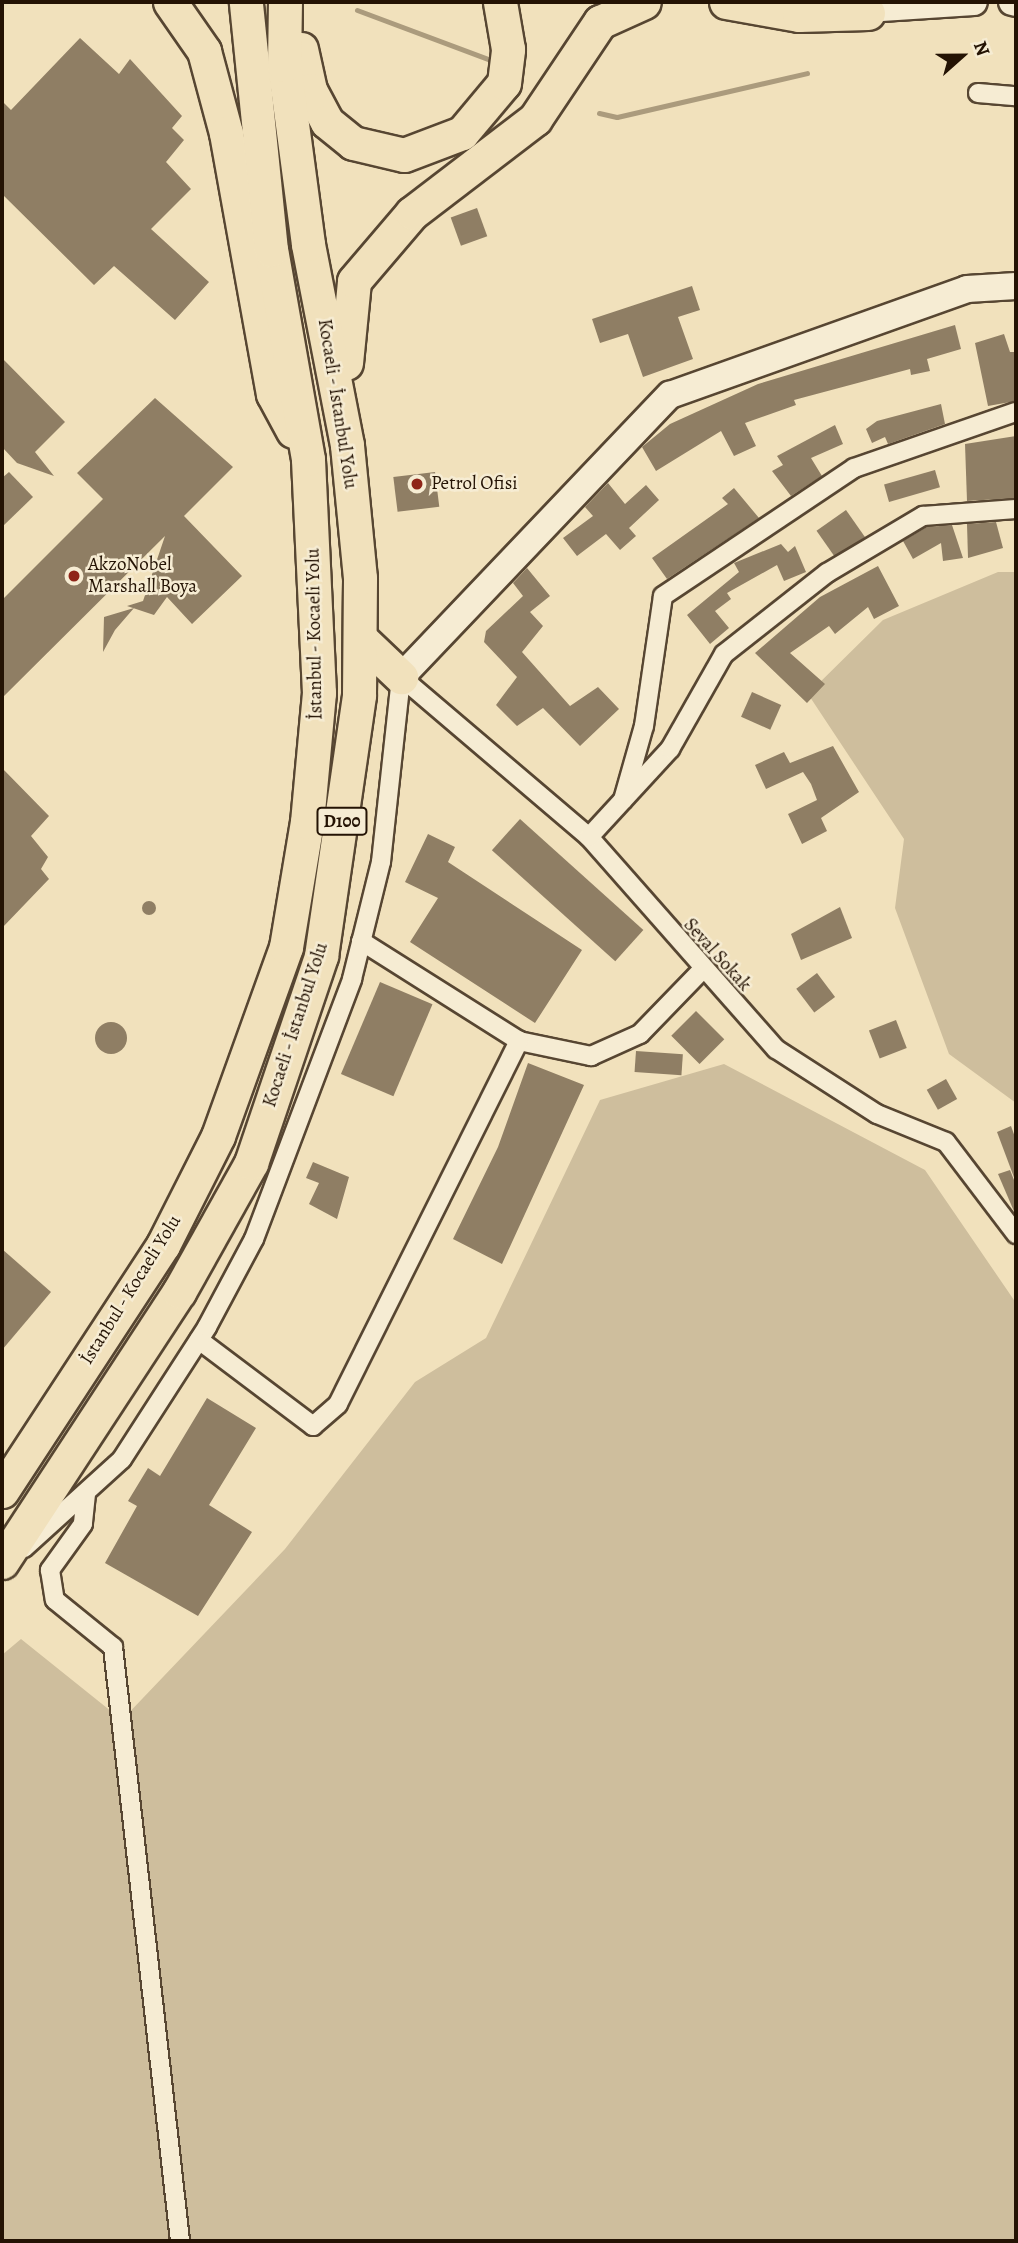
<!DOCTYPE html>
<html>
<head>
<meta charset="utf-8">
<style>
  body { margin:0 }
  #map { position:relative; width:1018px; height:2243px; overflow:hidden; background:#f1e1bc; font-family:Alegreya,serif }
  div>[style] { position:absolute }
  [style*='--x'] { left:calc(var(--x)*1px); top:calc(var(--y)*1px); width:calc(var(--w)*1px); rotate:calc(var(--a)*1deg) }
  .green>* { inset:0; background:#cebe9d }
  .stream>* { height:5px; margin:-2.5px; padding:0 2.5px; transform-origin:2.5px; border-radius:2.5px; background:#ab9b7d }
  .building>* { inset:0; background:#8f7e64; transform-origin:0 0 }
  .round { border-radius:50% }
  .roads { filter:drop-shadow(2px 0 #574632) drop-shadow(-2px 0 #574632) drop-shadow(0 2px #574632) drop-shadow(0 -2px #574632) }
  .street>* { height:18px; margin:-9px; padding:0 9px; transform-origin:9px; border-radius:9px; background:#f6ecd3 }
  .secondary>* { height:26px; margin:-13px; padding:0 13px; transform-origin:13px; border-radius:13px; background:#f6ecd3 }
  .highway>* { height:33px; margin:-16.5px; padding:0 16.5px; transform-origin:16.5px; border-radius:16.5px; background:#f1e1bc }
  .dots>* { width:19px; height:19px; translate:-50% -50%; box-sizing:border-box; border:4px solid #f6ecd3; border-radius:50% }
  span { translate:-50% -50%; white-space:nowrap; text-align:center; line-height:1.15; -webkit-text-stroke:5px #f6ecd3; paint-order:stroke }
  .shield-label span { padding:2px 5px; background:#f6ecd3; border:2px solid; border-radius:5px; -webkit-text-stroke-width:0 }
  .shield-label { font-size:18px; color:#241304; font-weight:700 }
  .street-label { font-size:19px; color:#241304 }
  .poi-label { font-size:19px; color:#241304 }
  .left { translate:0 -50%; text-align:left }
  .frame { position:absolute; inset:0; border:4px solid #241304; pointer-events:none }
  .north { position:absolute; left:927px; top:21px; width:70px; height:70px; -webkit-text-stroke:5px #f6ecd3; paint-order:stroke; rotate:69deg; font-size:19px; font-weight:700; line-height:28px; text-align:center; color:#241304 }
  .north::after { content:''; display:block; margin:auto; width:24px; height:32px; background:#241304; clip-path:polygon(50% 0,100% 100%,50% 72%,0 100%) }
</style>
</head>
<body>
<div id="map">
  <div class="green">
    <div style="clip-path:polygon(998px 572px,1016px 572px,1016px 1103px,949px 1054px,895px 908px,904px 839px,808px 694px,883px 620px)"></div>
    <div style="clip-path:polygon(724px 1064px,925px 1170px,1016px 1303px,1016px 2241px,2px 2241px,2px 1655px,21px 1639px,122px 1720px,285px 1549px,415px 1382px,486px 1338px,600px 1100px)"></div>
  </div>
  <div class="stream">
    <div style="--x:357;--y:10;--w:148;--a:20.5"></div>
    <div style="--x:599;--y:113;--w:18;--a:13"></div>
    <div style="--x:617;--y:117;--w:195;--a:-13"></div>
  </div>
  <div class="building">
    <div style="clip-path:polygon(80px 38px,119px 74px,130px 59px,182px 116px,172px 128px,184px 140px,166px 162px,191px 189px,151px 229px,209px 282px,175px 320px,114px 266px,94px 285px,2px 194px,2px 101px,11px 110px)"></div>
    <div style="left:477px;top:208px;width:30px;height:28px;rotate:70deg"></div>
    <div style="clip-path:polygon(692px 286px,700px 310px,678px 317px,693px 359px,643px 377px,628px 334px,600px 343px,592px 319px)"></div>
    <div style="clip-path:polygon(955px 325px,961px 349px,927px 359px,930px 371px,911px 375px,910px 369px,794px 400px,796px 405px,745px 423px,756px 446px,734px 456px,721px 431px,656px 471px,642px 447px,670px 424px,758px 384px)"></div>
    <div style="clip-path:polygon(1004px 334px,1010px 352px,1016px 352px,1016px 401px,988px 406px,975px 343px)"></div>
    <div style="clip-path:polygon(2px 358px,65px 422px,35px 452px,54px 476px,17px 463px,2px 447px)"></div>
    <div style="clip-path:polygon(155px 398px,233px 467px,184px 516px,242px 576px,192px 624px,167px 597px,154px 615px,127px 606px,143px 601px,165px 536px,2px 698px,2px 600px,103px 499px,77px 473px)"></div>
    <div style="clip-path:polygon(941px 404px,945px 424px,888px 444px,885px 437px,872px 443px,866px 429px,877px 421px)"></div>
    <div style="clip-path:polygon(835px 425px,843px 444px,811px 458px,822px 476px,791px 496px,772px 471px,783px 465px,777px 456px)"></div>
    <div style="clip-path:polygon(1016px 436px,1016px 498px,967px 501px,965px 444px)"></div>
    <div style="left:935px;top:470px;width:18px;height:53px;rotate:74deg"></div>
    <div style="clip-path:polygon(9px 472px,33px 497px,2px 527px,2px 478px)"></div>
    <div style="left:435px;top:472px;width:35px;height:42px;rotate:83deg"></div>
    <div style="clip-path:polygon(608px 483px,625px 504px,646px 485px,659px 500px,629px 528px,636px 536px,620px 550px,606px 534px,577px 556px,563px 538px,593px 516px,585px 507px)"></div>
    <div style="clip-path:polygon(734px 488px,759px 518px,667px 579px,652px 558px,728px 504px,722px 498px)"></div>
    <div style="left:846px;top:510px;width:33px;height:36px;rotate:55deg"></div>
    <div style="clip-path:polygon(996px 522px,1003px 548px,968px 558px,967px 524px)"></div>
    <div style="clip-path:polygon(952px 525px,963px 558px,943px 561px,941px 543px,913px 559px,903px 541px,927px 527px)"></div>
    <div style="clip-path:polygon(781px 544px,788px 552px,795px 546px,806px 572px,784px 581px,777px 565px,727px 593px,731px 599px,715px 611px,729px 628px,710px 644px,687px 615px,739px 572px,734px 563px)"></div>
    <div style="clip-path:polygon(878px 566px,899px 606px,874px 619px,868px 607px,835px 634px,829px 626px,790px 653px,825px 684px,807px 703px,755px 653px,820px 597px)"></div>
    <div style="clip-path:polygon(527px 568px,550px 596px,530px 612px,543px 626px,522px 652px,570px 706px,598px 687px,619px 709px,580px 746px,543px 708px,517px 726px,496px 705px,517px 677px,484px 642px,486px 631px,523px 596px,513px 583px)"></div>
    <div style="clip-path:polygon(134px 608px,115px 630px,103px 652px,104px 617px)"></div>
    <div style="left:752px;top:692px;width:32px;height:27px;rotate:24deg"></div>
    <div style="clip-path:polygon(833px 746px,859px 792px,821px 818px,827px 831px,802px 844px,788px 814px,817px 800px,811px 784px,803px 772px,766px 789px,755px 765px,784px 752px,790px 763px)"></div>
    <div style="clip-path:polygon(2px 768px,49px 816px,31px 836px,48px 857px,41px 869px,49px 879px,2px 928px)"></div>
    <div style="left:520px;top:819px;width:166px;height:42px;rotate:42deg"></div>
    <div style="clip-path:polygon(428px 834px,455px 847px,448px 862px,582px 950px,535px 1023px,410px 942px,438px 898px,405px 882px)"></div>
    <div class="round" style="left:142px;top:901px;width:14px;height:14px"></div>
    <div style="clip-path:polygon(840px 907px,852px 938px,801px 960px,791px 934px)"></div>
    <div style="left:817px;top:973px;width:30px;height:26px;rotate:53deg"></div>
    <div style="left:380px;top:982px;width:57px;height:100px;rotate:23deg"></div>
    <div style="left:696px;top:1011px;width:40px;height:35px;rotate:45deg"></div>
    <div style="left:896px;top:1020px;width:30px;height:29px;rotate:69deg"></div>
    <div class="round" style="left:95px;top:1022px;width:32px;height:32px"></div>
    <div style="left:636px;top:1051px;width:47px;height:21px;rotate:4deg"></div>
    <div style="clip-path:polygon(528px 1063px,584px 1085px,502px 1264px,453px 1239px,498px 1147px)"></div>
    <div style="left:946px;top:1079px;width:23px;height:22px;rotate:61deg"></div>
    <div style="clip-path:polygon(1011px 1126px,1016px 1140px,1015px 1180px,997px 1132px)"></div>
    <div style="clip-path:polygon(313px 1162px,349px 1177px,337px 1219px,309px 1204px,319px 1183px,306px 1178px)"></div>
    <div style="clip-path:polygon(1010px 1170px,1016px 1185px,1016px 1216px,998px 1174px)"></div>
    <div style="clip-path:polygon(2px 1249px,51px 1292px,2px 1350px)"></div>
    <div style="clip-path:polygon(207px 1398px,256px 1428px,209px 1505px,252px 1532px,198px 1616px,105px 1563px,137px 1506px,128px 1501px,148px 1468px,160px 1476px)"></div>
  </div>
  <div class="roads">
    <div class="street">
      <div style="--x:978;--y:93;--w:38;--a:5"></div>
      <div style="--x:401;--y:677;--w:247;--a:40.4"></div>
      <div style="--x:589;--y:837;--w:283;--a:48.6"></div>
      <div style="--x:776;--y:1049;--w:120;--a:32.8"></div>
      <div style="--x:877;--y:1114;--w:74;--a:22.1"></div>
      <div style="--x:946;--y:1142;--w:116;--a:52.7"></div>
      <div style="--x:623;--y:800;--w:77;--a:-74.2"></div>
      <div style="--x:644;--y:726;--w:131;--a:-81.7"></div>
      <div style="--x:663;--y:596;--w:230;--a:-33.8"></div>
      <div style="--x:854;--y:468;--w:171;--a:-19.1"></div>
      <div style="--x:589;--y:837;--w:120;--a:-47.4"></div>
      <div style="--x:670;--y:749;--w:109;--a:-60.4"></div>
      <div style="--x:724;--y:654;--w:131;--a:-38.2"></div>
      <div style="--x:827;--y:573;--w:112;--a:-30.7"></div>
      <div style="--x:923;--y:516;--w:93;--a:-4.3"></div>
      <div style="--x:361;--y:941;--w:187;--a:32.3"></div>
      <div style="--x:519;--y:1041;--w:74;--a:11.8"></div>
      <div style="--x:591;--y:1056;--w:54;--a:-24.2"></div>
      <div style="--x:640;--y:1034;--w:88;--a:-45.9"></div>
      <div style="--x:199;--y:1340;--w:143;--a:37"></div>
      <div style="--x:313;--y:1426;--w:33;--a:-41"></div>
      <div style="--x:338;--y:1404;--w:406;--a:-63.5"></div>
      <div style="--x:86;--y:1494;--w:30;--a:96"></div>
      <div style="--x:83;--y:1524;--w:57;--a:125.7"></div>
      <div style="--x:50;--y:1570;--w:30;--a:81"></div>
      <div style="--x:55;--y:1600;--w:75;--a:39"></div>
      <div style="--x:113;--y:1647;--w:598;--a:83.56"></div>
      <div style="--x:24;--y:1548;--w:132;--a:-42.2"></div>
      <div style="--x:122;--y:1459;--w:157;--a:-57.2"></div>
      <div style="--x:207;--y:1327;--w:100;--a:-61.9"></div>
      <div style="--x:254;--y:1239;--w:278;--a:-69.3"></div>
      <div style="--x:352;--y:979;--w:121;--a:-76.1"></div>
      <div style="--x:381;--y:862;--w:186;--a:-83.8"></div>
    </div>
    <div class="secondary">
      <div style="--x:1012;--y:2;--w:4;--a:14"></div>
      <div style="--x:851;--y:10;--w:123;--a:-3.7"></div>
      <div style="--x:401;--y:677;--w:390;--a:-46.4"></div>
      <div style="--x:670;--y:395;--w:315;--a:-19.6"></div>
      <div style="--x:967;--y:289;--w:49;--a:-3.5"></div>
    </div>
    <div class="highway">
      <div style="--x:170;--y:2;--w:60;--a:55.2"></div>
      <div style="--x:204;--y:51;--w:85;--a:75"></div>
      <div style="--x:226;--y:133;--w:265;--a:79.8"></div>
      <div style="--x:273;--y:394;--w:42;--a:61.6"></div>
      <div style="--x:726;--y:2;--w:74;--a:10.1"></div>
      <div style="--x:799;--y:15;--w:69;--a:-1.7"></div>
      <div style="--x:301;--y:49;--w:42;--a:77.6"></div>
      <div style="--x:310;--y:90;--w:36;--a:62"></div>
      <div style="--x:327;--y:122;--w:33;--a:39"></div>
      <div style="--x:353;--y:143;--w:52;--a:13.2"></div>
      <div style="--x:404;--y:155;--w:62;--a:-20.8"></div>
      <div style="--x:462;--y:133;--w:65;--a:-50"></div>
      <div style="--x:504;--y:83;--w:34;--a:-83"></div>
      <div style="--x:508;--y:49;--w:48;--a:-99.7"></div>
      <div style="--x:346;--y:363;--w:82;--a:-84.4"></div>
      <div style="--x:354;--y:281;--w:89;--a:-49.5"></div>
      <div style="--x:412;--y:213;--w:155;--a:-37.4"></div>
      <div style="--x:535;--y:119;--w:117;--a:-56.2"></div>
      <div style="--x:600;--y:22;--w:48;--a:-24.4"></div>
      <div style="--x:360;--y:638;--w:57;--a:43.6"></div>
      <div style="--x:2;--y:1491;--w:294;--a:-56.8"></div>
      <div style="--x:163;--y:1245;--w:122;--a:-63.2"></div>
      <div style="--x:218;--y:1136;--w:201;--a:-70.2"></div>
      <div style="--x:286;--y:947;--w:127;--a:-80.5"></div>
      <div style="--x:307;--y:822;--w:130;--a:-84.7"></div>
      <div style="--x:319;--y:693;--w:234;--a:-92.7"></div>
      <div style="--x:308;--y:459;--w:212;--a:-100"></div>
      <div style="--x:271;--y:250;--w:249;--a:-95.8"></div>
      <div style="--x:2;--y:1562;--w:323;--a:-56.8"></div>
      <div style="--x:179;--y:1292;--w:148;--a:-60.8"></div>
      <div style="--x:251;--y:1163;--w:219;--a:-71.3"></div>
      <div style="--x:321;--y:956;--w:264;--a:-81.7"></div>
      <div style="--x:359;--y:695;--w:117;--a:-89.5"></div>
      <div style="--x:360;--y:578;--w:134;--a:-95.6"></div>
      <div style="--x:347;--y:445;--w:205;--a:-101"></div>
      <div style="--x:308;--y:244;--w:181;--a:-97.6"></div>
      <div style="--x:284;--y:65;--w:63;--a:-89.1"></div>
    </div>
  </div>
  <div class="dots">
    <div style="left:417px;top:484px;background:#8f2418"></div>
    <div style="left:74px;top:576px;background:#8f2418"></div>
  </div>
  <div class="shield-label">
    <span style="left:342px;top:821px">D100</span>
  </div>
  <div class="street-label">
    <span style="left:337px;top:404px;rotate:81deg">Kocaeli - İstanbul Yolu</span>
    <span style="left:315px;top:634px;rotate:-91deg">İstanbul - Kocaeli Yolu</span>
    <span style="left:717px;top:955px;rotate:48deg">Seval Sokak</span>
    <span style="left:296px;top:1025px;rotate:-72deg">Kocaeli - İstanbul Yolu</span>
    <span style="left:131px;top:1290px;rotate:-58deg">İstanbul - Kocaeli Yolu</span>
  </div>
  <div class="poi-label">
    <span class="left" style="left:431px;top:484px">Petrol Ofisi</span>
    <span class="left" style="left:88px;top:576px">AkzoNobel<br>Marshall Boya</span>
  </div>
  <div class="frame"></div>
  <div class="north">N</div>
</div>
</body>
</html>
